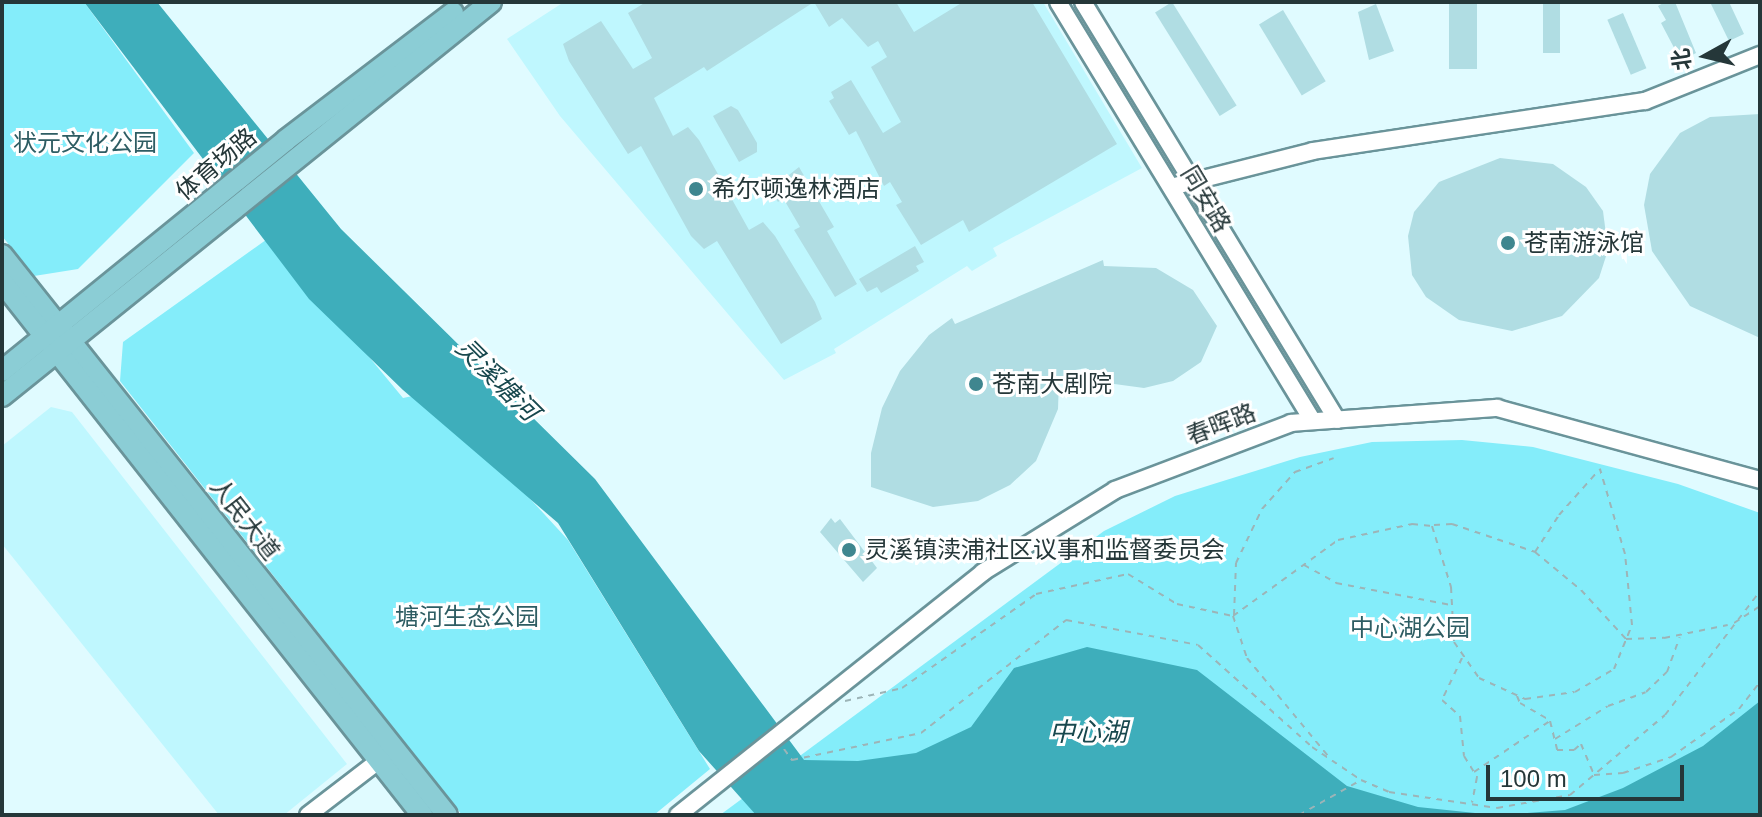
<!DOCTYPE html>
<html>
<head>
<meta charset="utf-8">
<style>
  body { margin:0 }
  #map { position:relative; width:1762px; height:817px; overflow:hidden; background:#e0fbff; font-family:Helvetica,"Noto Sans SC",sans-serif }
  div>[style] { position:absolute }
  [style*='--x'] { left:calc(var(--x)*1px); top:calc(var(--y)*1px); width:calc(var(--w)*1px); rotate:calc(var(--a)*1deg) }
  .built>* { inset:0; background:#bff7fe }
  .green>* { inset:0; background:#84edfa }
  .water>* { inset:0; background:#3eaebb }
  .building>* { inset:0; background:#b0dde3; transform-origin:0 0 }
  .path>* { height:2px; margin-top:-1px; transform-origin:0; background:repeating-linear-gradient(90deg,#9cb4b7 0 6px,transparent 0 12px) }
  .roads { filter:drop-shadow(2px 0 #6a949a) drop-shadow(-2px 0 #6a949a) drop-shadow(0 2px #6a949a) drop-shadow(0 -2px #6a949a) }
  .minor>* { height:16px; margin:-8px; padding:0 8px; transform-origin:8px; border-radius:8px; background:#fff }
  .major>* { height:20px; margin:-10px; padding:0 10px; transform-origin:10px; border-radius:10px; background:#8bcdd5 }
  .dots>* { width:22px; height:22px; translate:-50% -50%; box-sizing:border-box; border:4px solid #fff; border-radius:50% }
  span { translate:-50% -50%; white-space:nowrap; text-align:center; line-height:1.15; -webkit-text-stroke:6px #fff; paint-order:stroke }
  .park-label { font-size:24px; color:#2e5d63 }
  .street-label { font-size:24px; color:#253739 }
  .poi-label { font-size:24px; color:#253739 }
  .left { translate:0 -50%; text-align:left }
  .water-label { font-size:26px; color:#18484e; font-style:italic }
  .frame { position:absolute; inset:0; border:4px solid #253739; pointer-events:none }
  .north { position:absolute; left:1666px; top:16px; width:80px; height:80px; -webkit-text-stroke:6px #fff; paint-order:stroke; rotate:262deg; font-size:22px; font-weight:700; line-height:32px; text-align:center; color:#253739 }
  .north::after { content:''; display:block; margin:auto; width:28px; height:36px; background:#253739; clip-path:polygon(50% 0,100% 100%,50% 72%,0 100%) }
  .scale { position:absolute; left:1486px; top:765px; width:198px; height:36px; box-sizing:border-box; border:4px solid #253739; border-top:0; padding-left:10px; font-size:24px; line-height:28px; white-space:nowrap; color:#253739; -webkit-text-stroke:6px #fff; paint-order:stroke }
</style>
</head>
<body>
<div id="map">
  <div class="built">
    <div style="clip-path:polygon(564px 2px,1043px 2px,1142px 168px,993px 248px,997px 256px,972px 271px,967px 266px,834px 349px,836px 353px,784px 380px,560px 116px,507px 39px)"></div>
    <div style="clip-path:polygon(51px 407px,72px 412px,347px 764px,284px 815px,219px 815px,2px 544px,2px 446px)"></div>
  </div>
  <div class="green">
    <div style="clip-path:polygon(2px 2px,84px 2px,194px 153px,78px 269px,34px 276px,2px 236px)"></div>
    <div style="clip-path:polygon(270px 237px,403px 398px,432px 392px,568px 540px,710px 769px,654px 815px,462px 815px,120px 381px,123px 342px)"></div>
    <div style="clip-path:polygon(1462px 440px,1533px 447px,1678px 484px,1760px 513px,1760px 815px,720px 815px,1104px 531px,1175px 496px,1300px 457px,1372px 442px)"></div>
  </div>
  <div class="water">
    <div style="clip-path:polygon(84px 2px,157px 2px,341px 229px,595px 479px,804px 760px,858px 761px,916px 753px,971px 727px,1014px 668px,1087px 647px,1197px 670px,1347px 786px,1418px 807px,1494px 815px,756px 815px,699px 751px,558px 523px,403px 390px,309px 299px)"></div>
    <div style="clip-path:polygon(1760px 701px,1760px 815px,1503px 815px,1565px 810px,1623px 788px,1703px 746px)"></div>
  </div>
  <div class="building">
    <div style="clip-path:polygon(646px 2px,896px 2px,914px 32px,963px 2px,1032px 2px,1117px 144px,969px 232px,963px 220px,921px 245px,896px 205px,902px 202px,890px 182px,884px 186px,856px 131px,849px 135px,829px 101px,834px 98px,831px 92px,851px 80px,883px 133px,901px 122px,871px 67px,887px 57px,878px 41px,868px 47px,842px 18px,829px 27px,814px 2px,707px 71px,704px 67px,654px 98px,673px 136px,688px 127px,699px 140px,749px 230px,763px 222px,775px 236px,815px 302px,822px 319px,781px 344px,717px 241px,704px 249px,691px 236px,641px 146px,628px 154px,569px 61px,563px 44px,601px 21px,633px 69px,652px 58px,628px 13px)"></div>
    <div style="left:1172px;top:2px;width:122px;height:20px;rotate:58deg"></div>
    <div style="left:1449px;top:2px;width:28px;height:67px"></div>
    <div style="left:1543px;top:2px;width:17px;height:51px"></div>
    <div style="clip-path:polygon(1665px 2px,1675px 2px,1696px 53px,1681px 61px,1661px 23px,1666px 20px,1658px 6px)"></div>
    <div style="clip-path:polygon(1710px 2px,1729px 2px,1744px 34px,1729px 41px)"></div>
    <div style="clip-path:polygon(1376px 4px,1394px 51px,1369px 60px,1358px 12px)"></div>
    <div style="left:1283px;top:10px;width:83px;height:28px;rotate:59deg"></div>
    <div style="left:1623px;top:13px;width:60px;height:17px;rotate:67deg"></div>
    <div style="clip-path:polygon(731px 106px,738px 110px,757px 143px,757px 152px,739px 162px,713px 116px)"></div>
    <div style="clip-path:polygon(1760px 114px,1760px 338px,1690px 306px,1652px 251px,1644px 205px,1650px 174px,1680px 133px,1710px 117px)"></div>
    <div style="clip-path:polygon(1500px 158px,1553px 164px,1586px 187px,1603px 211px,1608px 250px,1599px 278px,1562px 316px,1512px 331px,1459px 320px,1426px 297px,1412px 275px,1408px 236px,1414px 212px,1439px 182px)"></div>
    <div style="clip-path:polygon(799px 167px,834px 227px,827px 231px,857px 284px,835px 297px,794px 230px,800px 227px,783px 198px,778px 202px,770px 190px)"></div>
    <div style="clip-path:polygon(915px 246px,924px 262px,916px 266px,919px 271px,881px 293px,877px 287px,867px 292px,859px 279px)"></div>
    <div style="clip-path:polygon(1103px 260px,1104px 266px,1156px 268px,1193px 290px,1217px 326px,1201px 362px,1173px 381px,1144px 388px,1107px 383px,1086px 368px,1070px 371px,1059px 380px,1058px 409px,1036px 461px,1010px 485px,978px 501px,933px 507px,871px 487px,871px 453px,882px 408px,900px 371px,929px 335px,952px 318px,955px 324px)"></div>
    <div style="clip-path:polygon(831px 518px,835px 523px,840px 519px,877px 568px,863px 582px,820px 532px)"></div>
  </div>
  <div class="path">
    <div style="--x:1434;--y:525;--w:18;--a:-3"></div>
    <div style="--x:1452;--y:524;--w:88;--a:18.6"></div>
    <div style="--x:1535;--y:552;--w:44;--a:-57"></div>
    <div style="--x:1559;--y:515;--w:60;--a:-48.4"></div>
    <div style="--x:1535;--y:552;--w:60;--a:39.6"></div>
    <div style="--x:1581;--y:590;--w:67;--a:47.4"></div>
    <div style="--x:1626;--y:639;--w:38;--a:-2"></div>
    <div style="--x:1664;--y:638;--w:65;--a:-11.5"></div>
    <div style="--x:1304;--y:565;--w:37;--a:29"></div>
    <div style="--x:1336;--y:583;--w:117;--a:10.8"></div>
    <div style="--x:1234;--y:615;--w:52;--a:-87.8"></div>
    <div style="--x:1236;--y:563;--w:60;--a:-64.3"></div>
    <div style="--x:1262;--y:509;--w:50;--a:-48.3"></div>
    <div style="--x:1295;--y:472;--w:41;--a:-19.7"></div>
    <div style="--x:1233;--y:616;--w:130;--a:-35.9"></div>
    <div style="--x:1338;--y:540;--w:76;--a:-12.2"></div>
    <div style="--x:1412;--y:524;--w:20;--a:6"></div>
    <div style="--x:1432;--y:526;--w:64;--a:72.7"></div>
    <div style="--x:1451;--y:587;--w:55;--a:86.9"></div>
    <div style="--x:1454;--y:642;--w:44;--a:55.2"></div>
    <div style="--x:1479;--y:678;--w:51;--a:24.5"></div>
    <div style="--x:1525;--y:699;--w:50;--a:-8"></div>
    <div style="--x:1575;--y:692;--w:45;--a:-30.5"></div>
    <div style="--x:1614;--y:669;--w:48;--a:-67.8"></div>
    <div style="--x:1632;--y:625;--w:71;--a:-95.6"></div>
    <div style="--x:1625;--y:554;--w:89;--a:-106.4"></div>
    <div style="--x:1734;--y:623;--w:31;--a:-33"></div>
    <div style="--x:1462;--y:658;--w:47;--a:115.5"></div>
    <div style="--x:1442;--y:700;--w:24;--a:42"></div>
    <div style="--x:1460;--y:716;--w:40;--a:84.3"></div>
    <div style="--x:1464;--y:756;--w:25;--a:58"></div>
    <div style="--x:1477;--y:777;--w:26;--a:101"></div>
    <div style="--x:1517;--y:696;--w:8;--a:67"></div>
    <div style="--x:1520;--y:703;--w:34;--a:30"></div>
    <div style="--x:845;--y:701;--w:58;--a:-12.8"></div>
    <div style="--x:902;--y:688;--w:164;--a:-35"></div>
    <div style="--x:1036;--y:594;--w:94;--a:-12.3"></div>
    <div style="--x:1128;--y:574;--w:57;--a:31.5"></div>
    <div style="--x:1177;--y:604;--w:57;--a:12.1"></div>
    <div style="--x:1233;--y:616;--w:44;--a:71.6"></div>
    <div style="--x:1247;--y:658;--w:129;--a:50.4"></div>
    <div style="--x:1555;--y:739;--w:62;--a:-31.9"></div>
    <div style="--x:1608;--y:706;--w:40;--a:-20.2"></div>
    <div style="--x:1646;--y:692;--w:29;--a:-44"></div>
    <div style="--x:1667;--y:672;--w:37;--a:-70"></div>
    <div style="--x:784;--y:749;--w:14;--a:54"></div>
    <div style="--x:792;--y:760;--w:132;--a:-11.8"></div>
    <div style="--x:921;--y:733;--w:184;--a:-37.9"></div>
    <div style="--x:1066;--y:620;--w:134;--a:10.7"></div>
    <div style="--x:1198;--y:645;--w:153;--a:41.8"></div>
    <div style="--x:1312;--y:747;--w:59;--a:34"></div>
    <div style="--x:1361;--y:780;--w:30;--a:23"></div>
    <div style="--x:1389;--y:792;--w:109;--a:8.4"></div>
    <div style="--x:1497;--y:808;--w:74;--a:-10.1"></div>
    <div style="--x:1570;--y:795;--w:124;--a:-40.1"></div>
    <div style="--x:1665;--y:715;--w:156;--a:-52.5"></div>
    <div style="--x:1474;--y:772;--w:92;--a:-33.9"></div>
    <div style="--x:1550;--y:721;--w:30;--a:76"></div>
    <div style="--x:1557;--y:750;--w:17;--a:0"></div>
    <div style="--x:1574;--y:750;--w:9;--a:-41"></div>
    <div style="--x:1581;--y:744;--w:34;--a:67"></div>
    <div style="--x:1594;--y:775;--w:29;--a:-4"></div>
    <div style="--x:1623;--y:773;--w:51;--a:-18.4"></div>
    <div style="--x:1671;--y:757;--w:83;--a:-35.2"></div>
    <div style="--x:1739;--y:709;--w:34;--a:-52"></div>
    <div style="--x:1299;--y:815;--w:69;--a:-29.5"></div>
  </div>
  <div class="roads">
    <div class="minor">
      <div style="--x:1058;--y:2;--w:490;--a:58.7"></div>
      <div style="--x:1083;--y:2;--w:489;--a:58.7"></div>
      <div style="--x:1171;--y:187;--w:146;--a:-14.2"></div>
      <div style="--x:1313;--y:151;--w:336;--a:-8.6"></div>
      <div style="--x:1645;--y:101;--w:124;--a:-21.8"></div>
      <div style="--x:308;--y:815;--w:92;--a:-37.5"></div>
      <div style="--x:678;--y:815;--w:390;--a:-38.5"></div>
      <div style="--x:983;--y:572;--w:155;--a:-31.8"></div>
      <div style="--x:1115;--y:490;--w:188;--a:-20.8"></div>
      <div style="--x:1291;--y:423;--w:207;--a:-4.2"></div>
      <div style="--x:1497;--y:408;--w:273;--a:15.3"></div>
    </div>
    <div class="major">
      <div style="--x:2;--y:255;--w:715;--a:51.53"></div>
      <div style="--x:2;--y:282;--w:679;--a:51.76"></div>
      <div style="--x:2;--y:371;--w:366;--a:-39.1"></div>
      <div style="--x:286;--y:140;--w:210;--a:-37.3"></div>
      <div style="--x:2;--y:396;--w:628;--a:-38.86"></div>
    </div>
  </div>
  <div class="dots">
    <div style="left:696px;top:189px;background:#3f868f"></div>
    <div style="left:1508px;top:243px;background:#3f868f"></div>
    <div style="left:976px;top:384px;background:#3f868f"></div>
    <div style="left:849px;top:550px;background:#3f868f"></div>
  </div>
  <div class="park-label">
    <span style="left:85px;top:143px">状元文化公园</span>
    <span style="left:467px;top:617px">塘河生态公园</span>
    <span style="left:1410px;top:628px">中心湖公园</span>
  </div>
  <div class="street-label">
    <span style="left:216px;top:164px;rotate:-40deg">体育场路</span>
    <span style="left:1206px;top:199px;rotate:59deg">同安路</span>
    <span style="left:1221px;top:424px;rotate:-21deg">春晖路</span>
    <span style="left:245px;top:519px;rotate:52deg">人民大道</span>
  </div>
  <div class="poi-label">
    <span class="left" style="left:712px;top:189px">希尔顿逸林酒店</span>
    <span class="left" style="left:1524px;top:243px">苍南游泳馆</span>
    <span class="left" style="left:992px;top:384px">苍南大剧院</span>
    <span class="left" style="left:865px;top:550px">灵溪镇渎浦社区议事和监督委员会</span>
  </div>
  <div class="water-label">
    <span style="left:497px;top:380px;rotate:45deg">灵溪塘河</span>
    <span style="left:1088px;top:733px">中心湖</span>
  </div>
  <div class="frame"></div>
  <div class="north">北</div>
  <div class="scale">100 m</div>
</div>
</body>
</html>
